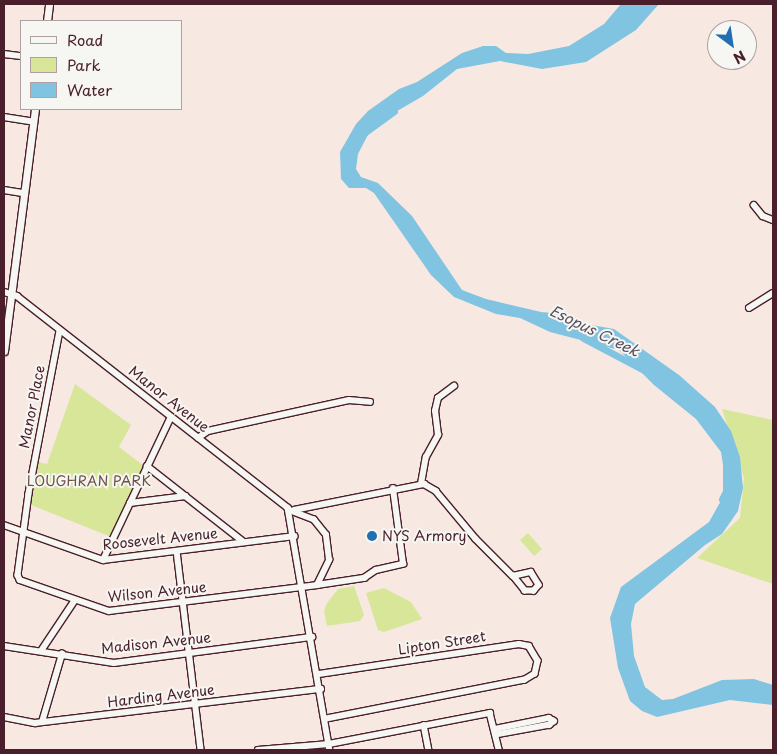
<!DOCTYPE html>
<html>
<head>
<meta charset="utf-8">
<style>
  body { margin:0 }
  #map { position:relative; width:777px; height:754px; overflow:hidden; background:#f7e9e2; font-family:"Playpen Sans",sans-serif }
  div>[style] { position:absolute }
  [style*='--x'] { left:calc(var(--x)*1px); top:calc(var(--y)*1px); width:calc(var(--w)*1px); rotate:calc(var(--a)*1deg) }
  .green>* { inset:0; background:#d8e699 }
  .water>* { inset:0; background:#81c4e2 }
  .river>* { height:7px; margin:-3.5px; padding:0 3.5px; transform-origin:3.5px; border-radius:3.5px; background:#81c4e2 }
  .roads { filter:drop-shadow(1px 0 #4a1f2b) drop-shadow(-1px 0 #4a1f2b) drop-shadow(0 1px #4a1f2b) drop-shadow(0 -1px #4a1f2b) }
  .minor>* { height:5.5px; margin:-2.75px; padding:0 2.75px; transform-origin:2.75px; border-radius:2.75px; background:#f6f6f2 }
  .major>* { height:7px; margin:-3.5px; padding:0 3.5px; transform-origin:3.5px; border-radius:3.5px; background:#f6f6f2 }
  .dots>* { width:14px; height:14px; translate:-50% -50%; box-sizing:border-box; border:2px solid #f6f6f2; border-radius:50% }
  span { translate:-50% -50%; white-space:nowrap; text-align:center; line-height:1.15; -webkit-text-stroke:4px #f6f6f2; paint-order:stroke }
  .street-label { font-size:14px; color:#4a1f2b }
  .park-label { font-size:14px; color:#6e5146 }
  .poi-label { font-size:14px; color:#4a1f2b }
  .left { translate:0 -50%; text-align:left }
  .water-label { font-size:15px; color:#5a5162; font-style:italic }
  .frame { position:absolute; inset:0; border:5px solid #4a1f2b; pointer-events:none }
  .legend { position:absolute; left:20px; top:20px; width:162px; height:90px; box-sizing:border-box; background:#f6f6f2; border:1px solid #b1a0a2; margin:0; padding:6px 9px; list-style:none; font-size:15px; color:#4a1f2b }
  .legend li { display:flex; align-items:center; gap:10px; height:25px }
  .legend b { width:25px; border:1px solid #b1a0a2 }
  .north { position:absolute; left:707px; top:20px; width:50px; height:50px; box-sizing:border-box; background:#f6f6f2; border:1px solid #b1a0a2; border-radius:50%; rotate:149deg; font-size:14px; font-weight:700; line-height:20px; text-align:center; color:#4a1f2b }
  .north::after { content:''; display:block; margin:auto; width:18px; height:22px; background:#1f6fb2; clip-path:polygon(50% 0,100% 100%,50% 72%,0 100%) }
</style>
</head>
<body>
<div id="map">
  <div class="green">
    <div style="clip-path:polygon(75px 384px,131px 425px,119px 447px,144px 466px,111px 537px,31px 505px,38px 462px,47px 464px)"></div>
    <div style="clip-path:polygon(722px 409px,773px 420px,773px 584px,697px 558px,740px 518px,744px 478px)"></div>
    <div style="clip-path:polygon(528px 533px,542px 549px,534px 556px,520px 540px)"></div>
    <div style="clip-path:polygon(354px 586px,364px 615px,360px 621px,327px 626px,324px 611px,327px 603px,338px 589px)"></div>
    <div style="clip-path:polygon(384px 588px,411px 602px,422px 619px,384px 632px,378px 630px,366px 593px)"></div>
  </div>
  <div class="water">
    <div style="clip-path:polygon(621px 4px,659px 4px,636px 30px,586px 62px,542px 69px,500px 61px,457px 69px,423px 96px,373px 125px,358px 154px,356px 169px,361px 177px,378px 183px,412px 216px,462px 290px,486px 299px,541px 312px,565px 314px,586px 324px,614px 329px,679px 375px,715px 407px,731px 431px,740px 457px,743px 488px,738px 511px,722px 534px,705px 545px,635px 604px,631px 624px,634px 656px,645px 687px,662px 700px,673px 699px,722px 680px,754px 679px,773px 685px,773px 705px,730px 700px,657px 717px,642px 711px,630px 701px,618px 668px,610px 618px,621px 587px,709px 522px,727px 490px,721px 452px,696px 419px,654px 385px,619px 350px,550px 332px,520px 318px,496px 314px,454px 297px,431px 275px,374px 193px,366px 188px,349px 188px,341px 179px,340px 152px,356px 124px,368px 111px,399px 89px,417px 82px,462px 53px,483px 46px,496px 46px,506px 53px,528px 54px,569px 46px,604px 24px)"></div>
  </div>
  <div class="river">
    <div style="--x:364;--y:133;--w:37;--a:-36"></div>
    <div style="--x:583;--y:338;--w:67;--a:27.7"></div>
    <div style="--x:722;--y:499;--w:9;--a:-63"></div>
    <div style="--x:726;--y:491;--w:26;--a:-90"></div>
  </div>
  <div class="roads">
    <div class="minor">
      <div style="--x:4;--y:54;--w:17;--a:7"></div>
      <div style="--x:4;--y:117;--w:30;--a:9"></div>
      <div style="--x:4;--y:190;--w:20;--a:9"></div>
      <div style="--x:754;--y:205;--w:14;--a:51"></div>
      <div style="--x:763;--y:216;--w:11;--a:22"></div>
      <div style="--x:4;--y:292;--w:14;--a:17"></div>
      <div style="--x:17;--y:296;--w:344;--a:38"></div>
      <div style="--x:288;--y:508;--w:246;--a:80.2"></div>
      <div style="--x:749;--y:308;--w:28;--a:-32"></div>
      <div style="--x:60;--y:331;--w:166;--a:100.8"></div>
      <div style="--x:29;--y:494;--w:82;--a:97.7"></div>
      <div style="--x:18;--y:575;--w:5;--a:68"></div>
      <div style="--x:20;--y:580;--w:94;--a:19.2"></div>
      <div style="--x:109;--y:611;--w:210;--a:-7.1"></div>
      <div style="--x:317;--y:585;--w:28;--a:-64"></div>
      <div style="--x:329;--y:560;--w:25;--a:-97"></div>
      <div style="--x:326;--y:535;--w:19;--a:-129"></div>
      <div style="--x:314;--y:520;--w:26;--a:-159"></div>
      <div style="--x:198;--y:438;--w:12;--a:-35"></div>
      <div style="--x:208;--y:431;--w:144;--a:-12.4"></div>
      <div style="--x:349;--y:400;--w:21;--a:5"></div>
      <div style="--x:147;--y:466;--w:123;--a:38.1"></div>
      <div style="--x:421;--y:484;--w:27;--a:-80"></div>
      <div style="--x:426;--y:457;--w:25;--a:-61"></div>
      <div style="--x:438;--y:435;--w:24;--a:-97"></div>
      <div style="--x:435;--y:411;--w:13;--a:-77"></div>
      <div style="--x:438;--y:398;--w:20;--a:-37"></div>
      <div style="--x:130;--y:503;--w:56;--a:-7.1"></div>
      <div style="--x:294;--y:510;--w:133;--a:-11.3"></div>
      <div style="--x:424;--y:484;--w:14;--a:30"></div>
      <div style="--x:436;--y:491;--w:62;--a:50.2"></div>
      <div style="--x:476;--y:539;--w:52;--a:45"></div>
      <div style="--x:513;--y:576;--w:18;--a:-13"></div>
      <div style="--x:531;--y:572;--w:15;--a:58"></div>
      <div style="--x:539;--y:585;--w:8;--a:130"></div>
      <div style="--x:534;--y:591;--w:9;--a:180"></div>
      <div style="--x:525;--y:591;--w:19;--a:-129"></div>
      <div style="--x:4;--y:525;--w:105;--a:19.5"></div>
      <div style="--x:103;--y:560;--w:193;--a:-7.1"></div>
      <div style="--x:177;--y:551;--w:200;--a:83.1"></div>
      <div style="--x:103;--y:560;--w:158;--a:-64.6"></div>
      <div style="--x:317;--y:585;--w:48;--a:-8.5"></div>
      <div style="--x:364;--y:578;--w:14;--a:-34"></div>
      <div style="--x:376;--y:570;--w:28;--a:-13"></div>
      <div style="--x:403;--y:564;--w:76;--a:-97.6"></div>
      <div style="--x:4;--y:646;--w:111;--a:8.8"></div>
      <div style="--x:114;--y:663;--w:200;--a:-7.5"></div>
      <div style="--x:41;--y:651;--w:61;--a:-56.3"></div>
      <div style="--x:319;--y:674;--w:202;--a:-8.5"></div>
      <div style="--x:519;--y:644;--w:10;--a:11"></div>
      <div style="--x:529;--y:646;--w:17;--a:59"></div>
      <div style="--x:538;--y:661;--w:13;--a:103"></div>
      <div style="--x:535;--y:674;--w:12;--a:149"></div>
      <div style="--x:525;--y:680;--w:203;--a:168.9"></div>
      <div style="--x:4;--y:717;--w:32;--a:11"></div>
      <div style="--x:35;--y:723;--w:288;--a:-6.8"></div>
      <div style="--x:42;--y:722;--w:71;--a:-73.6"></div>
      <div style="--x:424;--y:725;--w:25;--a:79"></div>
      <div style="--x:495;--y:729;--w:55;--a:-11.5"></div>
      <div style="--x:549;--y:718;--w:6;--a:31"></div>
      <div style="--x:554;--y:721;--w:6;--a:135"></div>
      <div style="--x:550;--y:725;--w:55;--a:169.5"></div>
      <div style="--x:258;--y:750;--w:71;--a:-4.8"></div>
      <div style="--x:329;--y:744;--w:164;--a:-10.9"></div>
      <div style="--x:490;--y:713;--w:38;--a:76"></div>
    </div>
    <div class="major">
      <div style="--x:47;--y:21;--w:17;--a:-83"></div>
      <div style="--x:4;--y:351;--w:244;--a:-82.7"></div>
    </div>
  </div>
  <div class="dots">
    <div style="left:372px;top:536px;background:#1f6fb2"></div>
  </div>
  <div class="street-label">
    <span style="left:169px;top:399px;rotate:38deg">Manor Avenue</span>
    <span style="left:32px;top:407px;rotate:-79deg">Manor Place</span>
    <span style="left:160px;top:539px;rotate:-6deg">Roosevelt Avenue</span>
    <span style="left:157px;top:592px;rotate:-6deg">Wilson Avenue</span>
    <span style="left:156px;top:643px;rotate:-6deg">Madison Avenue</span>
    <span style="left:442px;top:643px;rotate:-9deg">Lipton Street</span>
    <span style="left:161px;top:696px;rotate:-7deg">Harding Avenue</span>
  </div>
  <div class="park-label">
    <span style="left:89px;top:481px">LOUGHRAN PARK</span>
  </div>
  <div class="poi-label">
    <span class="left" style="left:382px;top:536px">NYS Armory</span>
  </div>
  <div class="water-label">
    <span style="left:595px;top:330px;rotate:26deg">Esopus Creek</span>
  </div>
  <div class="frame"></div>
  <ul class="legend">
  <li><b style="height:6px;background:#f6f6f2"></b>Road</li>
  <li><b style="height:14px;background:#d8e699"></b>Park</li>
  <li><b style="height:14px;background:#81c4e2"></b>Water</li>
  </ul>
  <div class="north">N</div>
</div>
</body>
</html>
